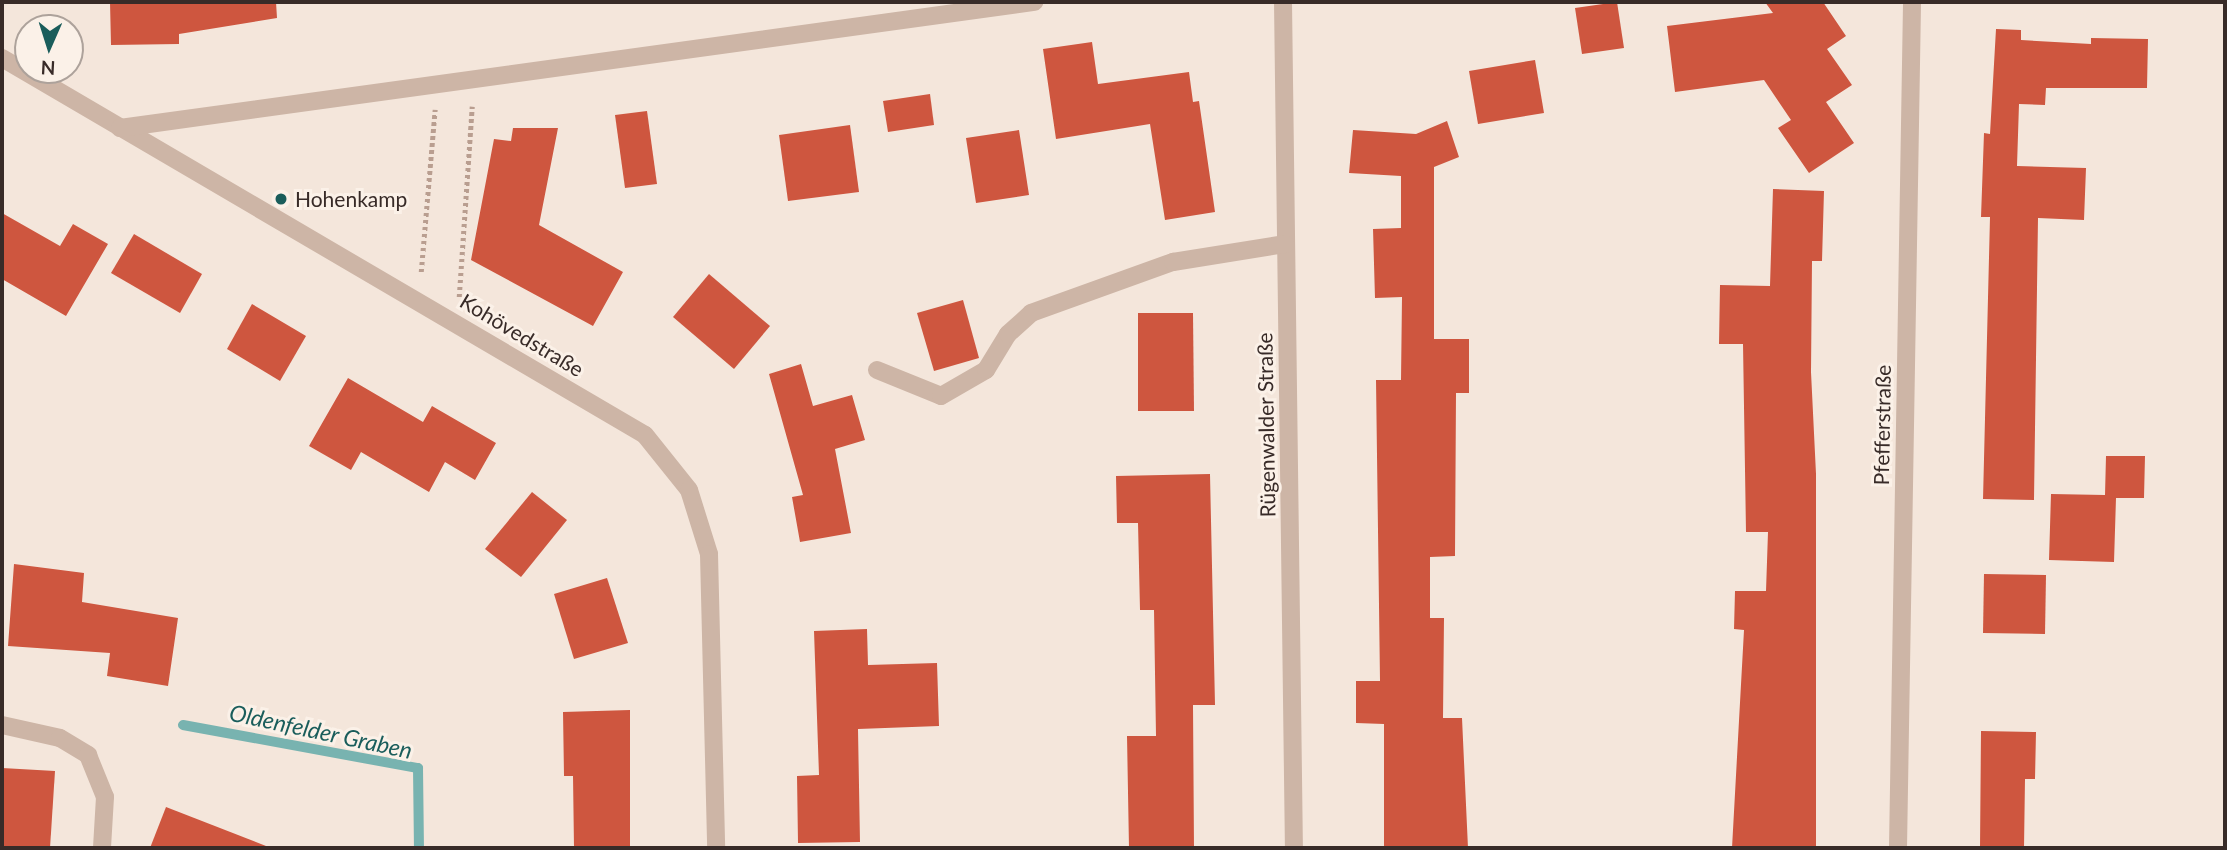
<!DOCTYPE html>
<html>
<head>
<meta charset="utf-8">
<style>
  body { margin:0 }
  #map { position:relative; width:2227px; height:850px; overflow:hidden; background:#f4e6db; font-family:Lato,sans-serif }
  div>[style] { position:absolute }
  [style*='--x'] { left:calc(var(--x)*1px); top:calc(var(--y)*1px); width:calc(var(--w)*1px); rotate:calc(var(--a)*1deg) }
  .stream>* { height:10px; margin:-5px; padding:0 5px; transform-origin:5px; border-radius:5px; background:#78b3b0 }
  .building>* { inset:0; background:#ce563f }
  .path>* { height:4.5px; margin-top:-2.25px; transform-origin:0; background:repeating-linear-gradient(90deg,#b99e90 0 3.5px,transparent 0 7px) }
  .minor>* { height:18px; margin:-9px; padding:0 9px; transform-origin:9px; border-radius:9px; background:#cdb5a6 }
  .dots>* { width:19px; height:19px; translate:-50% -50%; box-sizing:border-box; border:4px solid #fbf1e8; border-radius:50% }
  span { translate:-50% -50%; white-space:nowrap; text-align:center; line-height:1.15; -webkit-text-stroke:6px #fbf1e8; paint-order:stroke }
  .poi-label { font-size:21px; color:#382b28 }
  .left { translate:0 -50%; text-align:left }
  .street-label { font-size:21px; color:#382b28 }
  .water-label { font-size:23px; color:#1a5d5b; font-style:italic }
  .frame { position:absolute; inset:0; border:4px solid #382b28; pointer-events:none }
  .north { position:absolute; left:14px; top:14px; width:70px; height:70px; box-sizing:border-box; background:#fbf1e8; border:2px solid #ada29b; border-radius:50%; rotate:183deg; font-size:19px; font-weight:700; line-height:28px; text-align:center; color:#382b28 }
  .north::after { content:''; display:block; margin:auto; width:24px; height:32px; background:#1a5d5b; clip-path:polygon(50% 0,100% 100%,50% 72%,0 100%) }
</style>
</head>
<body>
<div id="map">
  <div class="stream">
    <div style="--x:183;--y:725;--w:239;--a:10.4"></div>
    <div style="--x:418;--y:768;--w:80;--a:89.3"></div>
  </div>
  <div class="building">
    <div style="clip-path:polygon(110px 2px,276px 2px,277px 18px,179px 34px,179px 44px,111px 45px)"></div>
    <div style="clip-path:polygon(1617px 2px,1624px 48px,1582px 54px,1575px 8px)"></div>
    <div style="clip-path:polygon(1765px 2px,1823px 2px,1846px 36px,1827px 49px,1852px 85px,1826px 102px,1854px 143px,1809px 173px,1778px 128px,1791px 120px,1764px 80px,1675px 92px,1667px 26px,1773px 13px)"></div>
    <div style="clip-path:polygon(1996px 29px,2021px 30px,2021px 40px,2091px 44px,2091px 38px,2148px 39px,2147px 88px,2046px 88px,2045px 105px,2019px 104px,2017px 166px,2086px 168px,2084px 220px,2038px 218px,2034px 500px,1983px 499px,1990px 217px,1981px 217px,1984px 133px,1990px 134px)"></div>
    <div style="clip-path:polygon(1092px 42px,1098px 84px,1189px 72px,1193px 102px,1199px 101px,1215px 212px,1165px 220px,1150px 124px,1056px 139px,1043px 49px)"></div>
    <div style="clip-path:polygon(1535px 60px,1544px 113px,1478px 124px,1469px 71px)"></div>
    <div style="clip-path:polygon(930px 94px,934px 125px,888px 132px,883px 101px)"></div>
    <div style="clip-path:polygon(647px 111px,657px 184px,625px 188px,615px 115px)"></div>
    <div style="clip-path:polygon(1447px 121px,1459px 157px,1434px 167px,1434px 339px,1469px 339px,1469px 393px,1456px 393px,1455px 556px,1430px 557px,1430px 618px,1444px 618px,1443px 718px,1462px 718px,1468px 848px,1384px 848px,1384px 724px,1356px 723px,1356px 681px,1380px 681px,1376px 380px,1401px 380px,1402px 297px,1375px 298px,1373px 229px,1401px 228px,1401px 176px,1349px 173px,1353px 130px,1416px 134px)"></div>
    <div style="clip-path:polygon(850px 125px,859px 192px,788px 201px,779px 135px)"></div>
    <div style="clip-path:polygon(513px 128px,558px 128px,539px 225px,623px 272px,593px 326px,471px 260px,494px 139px,511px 141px)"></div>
    <div style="clip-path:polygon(1019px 130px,1029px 195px,976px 203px,966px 138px)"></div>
    <div style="clip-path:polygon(1773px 189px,1824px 191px,1822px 261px,1812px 261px,1811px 372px,1816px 474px,1816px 848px,1732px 848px,1744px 630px,1734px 629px,1735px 591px,1766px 591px,1768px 532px,1746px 532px,1743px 344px,1719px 344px,1720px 285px,1770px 286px)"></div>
    <div style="clip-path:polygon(2px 213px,60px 246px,73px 224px,108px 244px,66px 316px,2px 279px)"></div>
    <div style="clip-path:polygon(134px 234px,202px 274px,180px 313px,111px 273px)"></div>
    <div style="clip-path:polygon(709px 274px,770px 326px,734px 369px,673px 317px)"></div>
    <div style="clip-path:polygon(963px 300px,979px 358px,934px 371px,917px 313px)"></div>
    <div style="clip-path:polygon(252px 304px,306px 336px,280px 381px,227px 349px)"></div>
    <div style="clip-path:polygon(1138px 313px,1193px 313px,1194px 411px,1138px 411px)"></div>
    <div style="clip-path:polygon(801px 364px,813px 406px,852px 395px,865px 440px,835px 449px,851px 533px,800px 542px,792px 497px,803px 495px,769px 374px)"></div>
    <div style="clip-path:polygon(348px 378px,423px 422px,432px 406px,496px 443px,475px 480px,445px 462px,429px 492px,361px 452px,351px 470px,309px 446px)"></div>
    <div style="clip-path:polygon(2106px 456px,2145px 456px,2144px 498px,2116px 498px,2114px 562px,2049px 560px,2051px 494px,2105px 495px)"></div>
    <div style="clip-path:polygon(1210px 474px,1215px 705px,1193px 705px,1194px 848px,1129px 848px,1127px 736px,1156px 736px,1154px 610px,1140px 610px,1138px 523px,1117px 523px,1116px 476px)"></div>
    <div style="clip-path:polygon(532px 492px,567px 520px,521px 577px,485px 549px)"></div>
    <div style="clip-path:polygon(14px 564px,84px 573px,82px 602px,178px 618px,168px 686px,107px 676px,110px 653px,8px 646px)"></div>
    <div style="clip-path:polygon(1984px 574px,2046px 575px,2045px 634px,1983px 633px)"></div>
    <div style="clip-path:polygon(607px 578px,628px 643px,574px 659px,554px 594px)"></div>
    <div style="clip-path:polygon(867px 629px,868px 665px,937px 663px,939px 726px,858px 729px,860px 842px,798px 843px,797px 776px,819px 775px,814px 631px)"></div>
    <div style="clip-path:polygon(630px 710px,630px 848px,574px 848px,573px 776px,564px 776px,563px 712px)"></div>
    <div style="clip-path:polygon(1981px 731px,2036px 732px,2035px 779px,2025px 779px,2024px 848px,1980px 848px)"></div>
    <div style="clip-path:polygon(2px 768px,55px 771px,50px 848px,2px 848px)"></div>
    <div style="clip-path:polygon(166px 807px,266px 846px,266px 848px,150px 848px)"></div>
  </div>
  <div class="path">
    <div style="--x:421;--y:272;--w:163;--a:-85.1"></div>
    <div style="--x:459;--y:297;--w:191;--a:-86.1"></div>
  </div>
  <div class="minor">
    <div style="--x:1283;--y:2;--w:846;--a:89.26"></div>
    <div style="--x:2;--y:58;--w:745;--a:30.38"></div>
    <div style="--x:645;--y:435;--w:70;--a:51.3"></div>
    <div style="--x:689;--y:490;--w:67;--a:72.6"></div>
    <div style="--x:709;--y:554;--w:294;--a:88.6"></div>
    <div style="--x:120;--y:128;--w:923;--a:-7.85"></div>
    <div style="--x:877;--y:370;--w:69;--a:22.1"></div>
    <div style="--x:941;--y:396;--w:52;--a:-30"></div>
    <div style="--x:986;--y:370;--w:42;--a:-58.6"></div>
    <div style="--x:1008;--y:334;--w:31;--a:-42"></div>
    <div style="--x:1031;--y:313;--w:151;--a:-19.8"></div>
    <div style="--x:1173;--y:262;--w:114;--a:-9.1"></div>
    <div style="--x:2;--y:725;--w:59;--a:12.6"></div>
    <div style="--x:60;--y:738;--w:33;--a:31"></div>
    <div style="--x:88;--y:755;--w:45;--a:68"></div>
    <div style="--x:105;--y:797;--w:51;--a:93.4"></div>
    <div style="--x:1898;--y:848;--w:846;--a:-89.05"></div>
  </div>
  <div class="dots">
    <div style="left:281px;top:199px;background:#1a5d5b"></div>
  </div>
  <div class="poi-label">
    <span class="left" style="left:295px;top:199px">Hohenkamp</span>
  </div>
  <div class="street-label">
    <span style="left:522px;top:335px;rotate:31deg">Kohövedstraße</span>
    <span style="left:1266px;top:425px;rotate:-91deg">Rügenwalder Straße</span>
    <span style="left:1882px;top:425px;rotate:-89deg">Pfefferstraße</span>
  </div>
  <div class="water-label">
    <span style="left:321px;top:731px;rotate:12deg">Oldenfelder Graben</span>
  </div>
  <div class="frame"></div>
  <div class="north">N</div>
</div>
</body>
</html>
